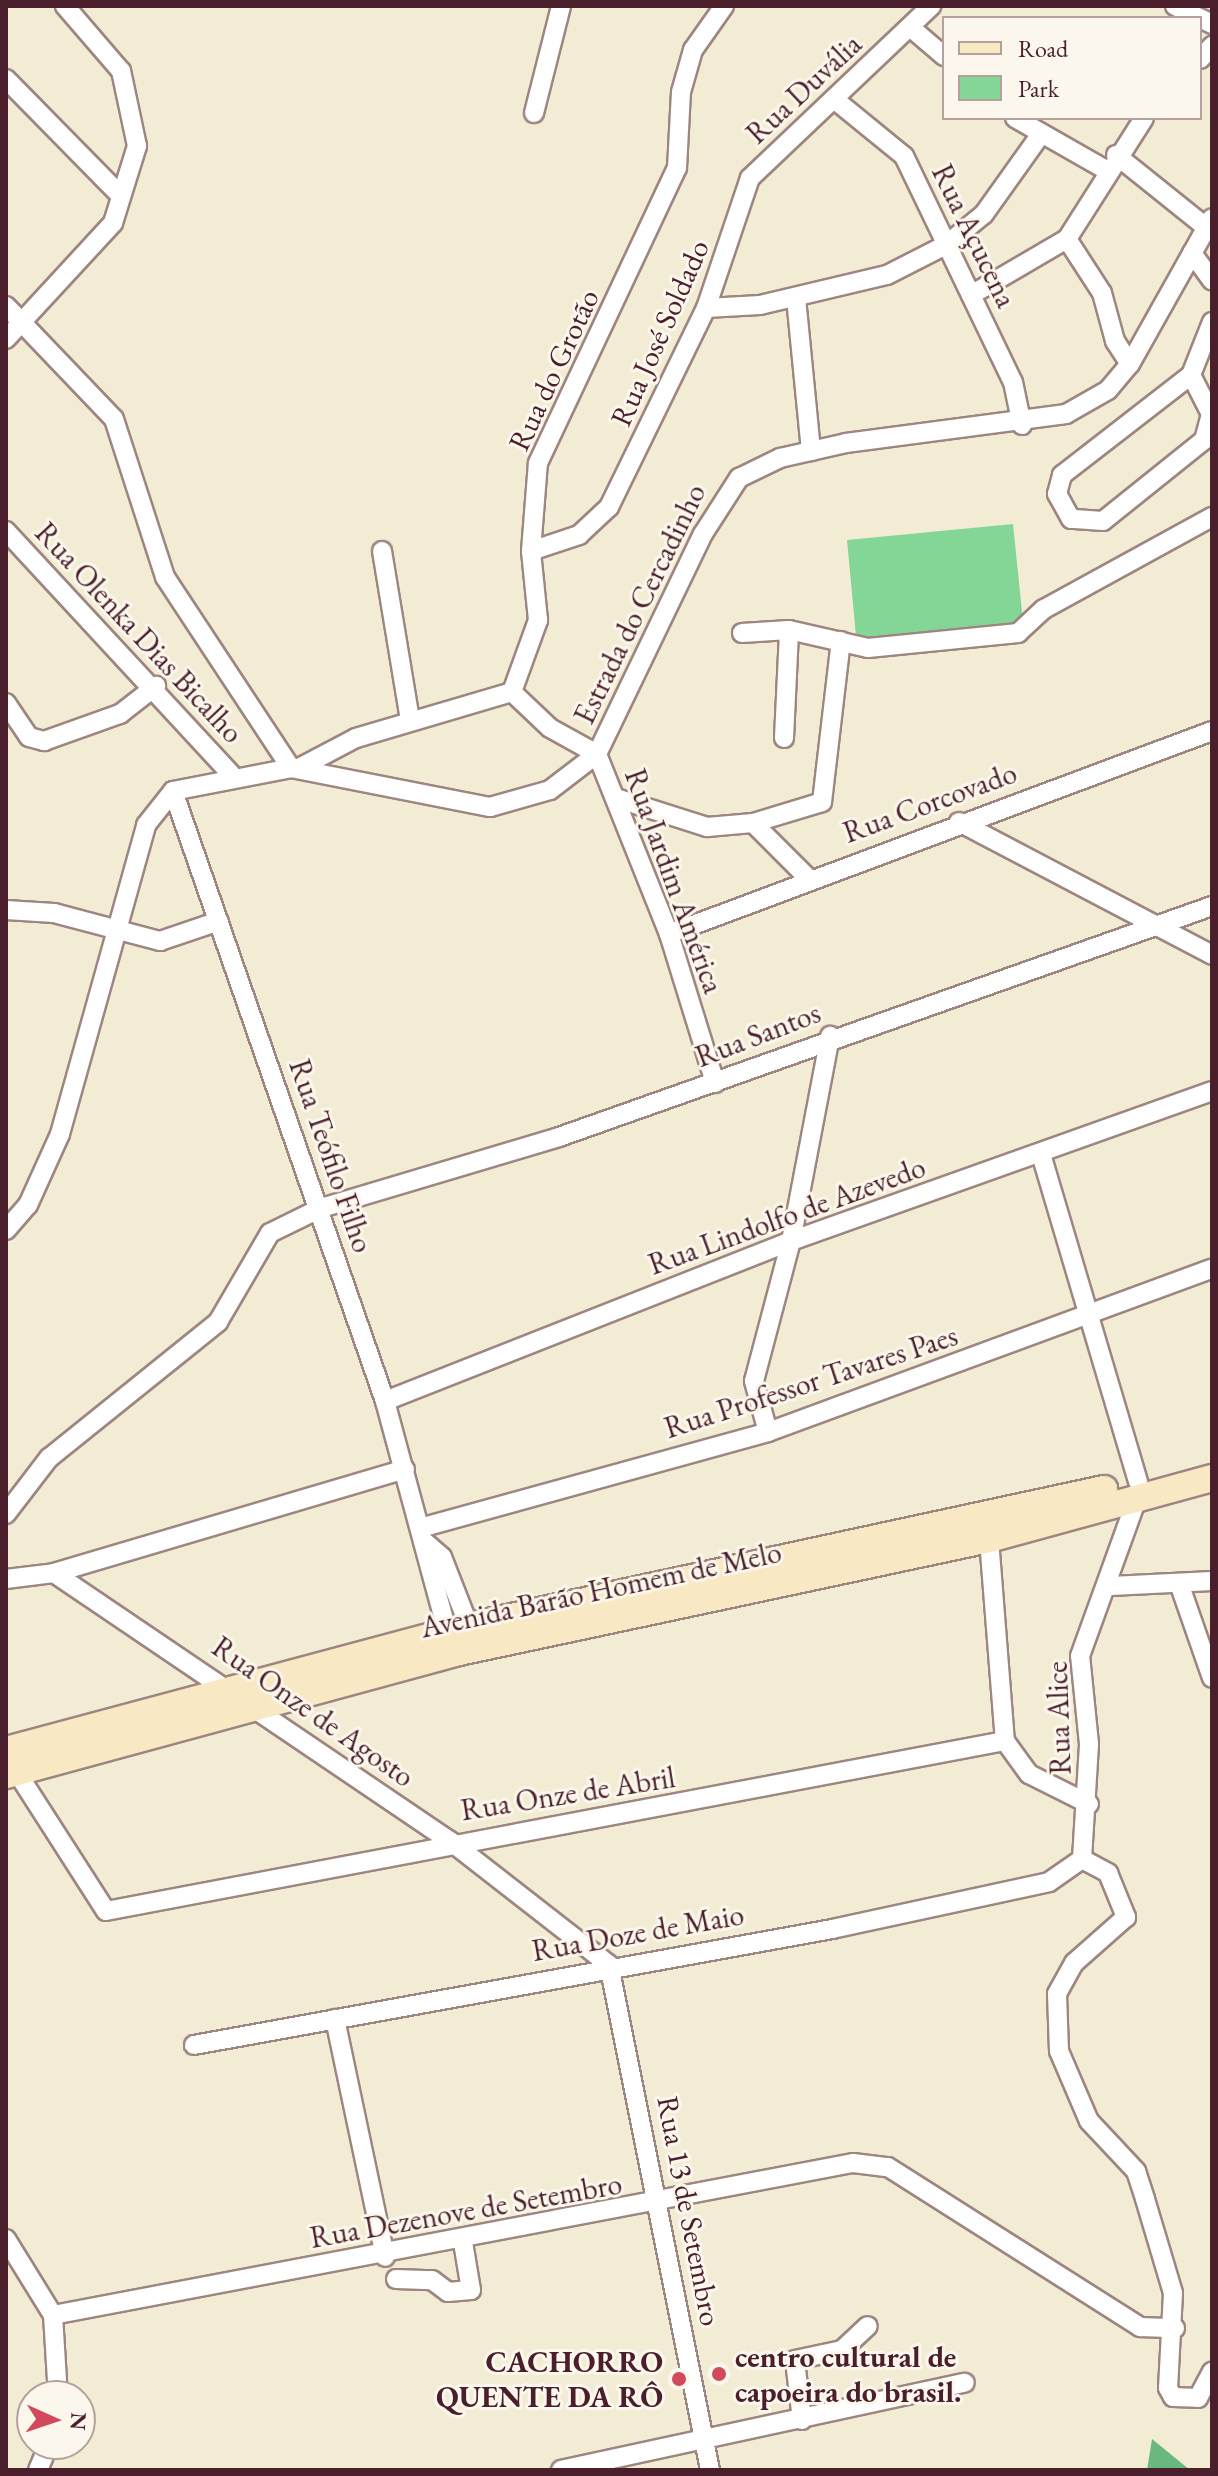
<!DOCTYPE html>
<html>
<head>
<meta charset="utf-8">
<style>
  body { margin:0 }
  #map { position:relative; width:1218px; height:2476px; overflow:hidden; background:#f3ecd5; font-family:"EB Garamond",serif }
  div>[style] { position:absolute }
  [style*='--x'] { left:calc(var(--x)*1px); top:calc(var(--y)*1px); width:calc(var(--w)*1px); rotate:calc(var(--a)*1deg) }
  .green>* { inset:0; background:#84d697 }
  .forest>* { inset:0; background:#6bb780 }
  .roads { filter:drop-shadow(2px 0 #9e8680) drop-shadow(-2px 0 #9e8680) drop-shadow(0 2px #9e8680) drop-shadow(0 -2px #9e8680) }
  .street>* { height:18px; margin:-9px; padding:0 9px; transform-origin:9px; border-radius:9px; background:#fff }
  .secondary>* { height:26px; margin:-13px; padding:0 13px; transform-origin:13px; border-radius:13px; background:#f8e8c3 }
  .dots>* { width:22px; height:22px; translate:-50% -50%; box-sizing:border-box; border:4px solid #fbf7ec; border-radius:50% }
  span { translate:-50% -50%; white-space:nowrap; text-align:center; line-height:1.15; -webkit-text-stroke:6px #fbf7ec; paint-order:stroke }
  .street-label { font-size:30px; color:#4a1f2b }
  .poi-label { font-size:30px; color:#4a1f2b; font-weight:700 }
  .left { translate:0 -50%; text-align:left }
  .right { translate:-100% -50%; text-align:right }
  .frame { position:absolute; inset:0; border:8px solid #4a1f2b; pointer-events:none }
  .legend { position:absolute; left:942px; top:16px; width:260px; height:104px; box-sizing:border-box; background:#fbf7ec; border:2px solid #b4a19f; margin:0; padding:10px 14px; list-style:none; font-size:24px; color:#4a1f2b }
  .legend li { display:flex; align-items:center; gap:16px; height:40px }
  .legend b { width:40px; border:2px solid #b4a19f }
  .north { position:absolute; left:16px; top:2380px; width:80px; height:80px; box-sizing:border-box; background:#fbf7ec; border:2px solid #b4a19f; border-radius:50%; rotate:93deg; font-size:22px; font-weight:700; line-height:32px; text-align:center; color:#4a1f2b }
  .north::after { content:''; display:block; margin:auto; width:28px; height:36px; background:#d1495b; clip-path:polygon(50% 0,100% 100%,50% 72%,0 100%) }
</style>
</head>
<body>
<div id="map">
  <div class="green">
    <div style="clip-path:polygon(1013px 524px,1024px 631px,857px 647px,847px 540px)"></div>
  </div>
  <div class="forest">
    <div style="clip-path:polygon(1152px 2439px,1190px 2470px,1147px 2470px)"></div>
  </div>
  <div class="roads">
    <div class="street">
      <div style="--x:1175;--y:6;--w:41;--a:25.9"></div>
      <div style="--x:910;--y:27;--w:45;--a:40.5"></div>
      <div style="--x:1200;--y:59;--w:18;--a:-47"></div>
      <div style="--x:6;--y:79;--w:158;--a:45.5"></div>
      <div style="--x:834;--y:99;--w:90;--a:39.2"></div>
      <div style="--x:904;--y:156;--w:251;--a:64.3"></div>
      <div style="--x:1013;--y:382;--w:44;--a:78.2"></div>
      <div style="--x:534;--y:113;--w:110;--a:-75.8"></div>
      <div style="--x:1015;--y:118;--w:107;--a:29.7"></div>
      <div style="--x:1116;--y:155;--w:115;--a:38.7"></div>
      <div style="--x:1067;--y:239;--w:64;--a:57.1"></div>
      <div style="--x:1102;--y:293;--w:50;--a:74.8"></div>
      <div style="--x:1115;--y:341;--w:27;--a:57"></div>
      <div style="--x:1192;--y:253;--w:34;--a:54"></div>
      <div style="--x:971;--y:295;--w:111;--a:-30.3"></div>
      <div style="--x:1067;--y:239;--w:143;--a:-57.5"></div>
      <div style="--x:796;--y:298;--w:154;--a:84.4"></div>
      <div style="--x:6;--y:306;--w:156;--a:46.3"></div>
      <div style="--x:114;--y:419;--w:166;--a:72.1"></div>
      <div style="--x:165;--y:577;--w:229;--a:56.6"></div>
      <div style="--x:706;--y:308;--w:54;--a:-3.2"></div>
      <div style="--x:760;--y:305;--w:130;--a:-13.3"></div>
      <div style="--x:887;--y:275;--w:66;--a:-27"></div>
      <div style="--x:946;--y:245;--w:49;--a:-39.2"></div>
      <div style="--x:984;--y:214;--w:95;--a:-54.5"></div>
      <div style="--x:6;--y:339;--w:158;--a:-47.3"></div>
      <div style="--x:113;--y:223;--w:81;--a:-72.7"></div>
      <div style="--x:137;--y:146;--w:77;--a:-102"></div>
      <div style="--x:121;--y:71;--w:86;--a:-130.7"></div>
      <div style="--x:1191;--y:375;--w:44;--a:62.9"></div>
      <div style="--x:1211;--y:414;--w:27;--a:105"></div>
      <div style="--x:1204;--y:440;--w:129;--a:141.3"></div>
      <div style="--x:1103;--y:521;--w:32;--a:-176"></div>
      <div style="--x:1071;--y:519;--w:29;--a:-119"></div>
      <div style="--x:1057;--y:494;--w:20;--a:-75"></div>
      <div style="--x:1062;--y:475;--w:163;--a:-37.8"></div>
      <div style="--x:1191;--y:375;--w:57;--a:-68.4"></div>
      <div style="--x:6;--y:531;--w:331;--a:47.2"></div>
      <div style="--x:382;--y:551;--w:171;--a:80.6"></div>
      <div style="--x:531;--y:551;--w:51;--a:-18.4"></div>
      <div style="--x:579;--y:535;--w:41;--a:-43"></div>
      <div style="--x:609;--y:507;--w:221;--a:-64"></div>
      <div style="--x:706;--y:308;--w:137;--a:-71.3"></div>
      <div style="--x:750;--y:178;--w:250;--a:-43.5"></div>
      <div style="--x:742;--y:633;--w:47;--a:-3.7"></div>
      <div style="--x:512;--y:692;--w:52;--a:43.5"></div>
      <div style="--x:550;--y:728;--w:54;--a:29"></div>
      <div style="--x:597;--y:754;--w:194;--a:68.2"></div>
      <div style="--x:669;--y:934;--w:156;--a:72.8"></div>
      <div style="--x:6;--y:703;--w:41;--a:55.9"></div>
      <div style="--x:29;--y:737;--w:16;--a:15"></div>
      <div style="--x:44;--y:741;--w:81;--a:-19.6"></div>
      <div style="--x:120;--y:714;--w:46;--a:-37.9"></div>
      <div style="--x:784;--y:738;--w:108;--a:-87.3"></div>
      <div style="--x:789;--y:630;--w:81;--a:12.8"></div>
      <div style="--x:868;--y:648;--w:151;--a:-5.7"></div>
      <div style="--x:1018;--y:633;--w:35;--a:-43"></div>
      <div style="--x:1044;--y:609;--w:192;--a:-28.7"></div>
      <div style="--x:299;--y:768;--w:64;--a:-27.8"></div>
      <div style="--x:356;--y:738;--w:163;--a:-16.4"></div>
      <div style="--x:512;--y:692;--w:77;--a:-70.1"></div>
      <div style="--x:538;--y:620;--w:69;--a:-95.8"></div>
      <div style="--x:531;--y:551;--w:88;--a:-85.5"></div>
      <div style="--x:538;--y:463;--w:326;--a:-64.8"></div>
      <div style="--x:677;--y:168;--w:76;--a:-87"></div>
      <div style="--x:681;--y:92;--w:44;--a:-74.1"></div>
      <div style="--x:693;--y:50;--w:54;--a:-54.8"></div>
      <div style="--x:173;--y:791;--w:646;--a:70.84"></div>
      <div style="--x:385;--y:1401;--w:238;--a:74.9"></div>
      <div style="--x:616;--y:798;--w:96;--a:17.7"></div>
      <div style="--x:707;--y:827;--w:46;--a:-5"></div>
      <div style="--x:753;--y:823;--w:78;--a:45"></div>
      <div style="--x:959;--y:822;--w:286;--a:27.7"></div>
      <div style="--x:753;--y:823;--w:72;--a:-16.9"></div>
      <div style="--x:822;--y:802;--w:162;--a:-83.3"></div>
      <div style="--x:6;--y:910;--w:48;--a:3.6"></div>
      <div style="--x:54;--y:913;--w:110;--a:14.8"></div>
      <div style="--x:160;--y:941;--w:62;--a:-18.7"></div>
      <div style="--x:669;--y:934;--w:580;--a:-20.5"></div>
      <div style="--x:1041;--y:1154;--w:342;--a:73.5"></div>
      <div style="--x:6;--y:1230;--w:33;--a:-49"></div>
      <div style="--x:28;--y:1205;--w:78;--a:-65.7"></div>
      <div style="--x:60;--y:1134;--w:321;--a:-74.4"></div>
      <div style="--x:146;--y:825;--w:43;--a:-51.5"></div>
      <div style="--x:173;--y:791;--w:120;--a:-11"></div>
      <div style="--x:291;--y:768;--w:203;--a:11.1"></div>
      <div style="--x:490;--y:807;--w:62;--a:-15.8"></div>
      <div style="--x:550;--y:790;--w:59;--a:-37.5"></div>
      <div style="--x:597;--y:754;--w:244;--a:-64.3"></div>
      <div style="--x:703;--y:534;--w:67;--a:-57.3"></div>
      <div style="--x:739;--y:478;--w:46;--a:-26"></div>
      <div style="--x:780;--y:458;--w:68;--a:-12.8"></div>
      <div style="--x:846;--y:443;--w:222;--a:-7.5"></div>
      <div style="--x:1066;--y:414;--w:48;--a:-29.7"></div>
      <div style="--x:1108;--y:390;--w:34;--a:-50"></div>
      <div style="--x:1130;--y:364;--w:167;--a:-60.7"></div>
      <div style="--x:385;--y:1401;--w:436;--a:-21.5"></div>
      <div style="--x:791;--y:1241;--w:447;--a:-19.6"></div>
      <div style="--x:768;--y:1432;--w:53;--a:-105.4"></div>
      <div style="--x:754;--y:1381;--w:145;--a:-75.2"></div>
      <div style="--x:791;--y:1241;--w:209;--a:-79.2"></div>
      <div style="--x:6;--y:1514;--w:71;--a:-52.5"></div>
      <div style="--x:49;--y:1458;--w:217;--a:-38.8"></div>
      <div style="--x:218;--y:1322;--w:103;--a:-59.7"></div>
      <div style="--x:270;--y:1233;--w:57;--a:-26.1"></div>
      <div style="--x:321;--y:1208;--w:248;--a:-16.6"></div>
      <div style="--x:559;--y:1137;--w:693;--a:-19.48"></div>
      <div style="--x:420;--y:1528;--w:361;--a:-15.4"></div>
      <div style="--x:768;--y:1432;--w:473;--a:-20.2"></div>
      <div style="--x:989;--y:1539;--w:203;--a:85.5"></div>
      <div style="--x:1005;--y:1741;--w:41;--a:54"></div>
      <div style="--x:1029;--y:1774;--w:67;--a:26.6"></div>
      <div style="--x:426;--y:1543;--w:21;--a:41"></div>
      <div style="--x:442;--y:1557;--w:83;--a:68.7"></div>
      <div style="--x:54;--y:1573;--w:478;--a:34.1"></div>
      <div style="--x:450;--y:1841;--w:202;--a:37.9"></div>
      <div style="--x:6;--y:1579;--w:48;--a:-7.1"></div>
      <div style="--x:54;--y:1573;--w:366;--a:-16.5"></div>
      <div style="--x:1111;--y:1586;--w:101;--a:-2.8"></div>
      <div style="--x:1180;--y:1586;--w:97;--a:70.8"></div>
      <div style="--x:16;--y:1771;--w:166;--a:57.3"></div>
      <div style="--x:106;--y:1911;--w:915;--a:-10.71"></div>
      <div style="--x:1082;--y:1859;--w:30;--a:28"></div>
      <div style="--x:1108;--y:1873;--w:48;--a:67.8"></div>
      <div style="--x:1126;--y:1917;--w:69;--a:138.5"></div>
      <div style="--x:1074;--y:1963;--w:35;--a:119"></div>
      <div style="--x:1057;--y:1994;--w:57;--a:88"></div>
      <div style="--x:1059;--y:2051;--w:76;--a:66.8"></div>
      <div style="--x:1089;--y:2121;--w:69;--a:46.8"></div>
      <div style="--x:1136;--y:2171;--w:29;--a:72"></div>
      <div style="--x:1145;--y:2199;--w:98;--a:73.4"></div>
      <div style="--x:1173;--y:2293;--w:95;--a:93"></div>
      <div style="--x:1168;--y:2388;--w:10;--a:61"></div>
      <div style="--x:1173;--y:2397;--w:25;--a:2"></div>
      <div style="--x:1198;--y:2398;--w:30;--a:-62"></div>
      <div style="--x:1082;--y:1859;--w:115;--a:-86.5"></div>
      <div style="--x:1089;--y:1744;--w:88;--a:-95.8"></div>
      <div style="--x:1080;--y:1656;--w:170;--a:-70.1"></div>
      <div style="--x:609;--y:1965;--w:515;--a:78.69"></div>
      <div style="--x:335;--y:2019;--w:243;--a:78.1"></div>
      <div style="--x:194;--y:2045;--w:648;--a:-10.3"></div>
      <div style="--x:832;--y:1929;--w:222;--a:-12.2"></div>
      <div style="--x:1049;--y:1882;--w:40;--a:-34.9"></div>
      <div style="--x:6;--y:2239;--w:89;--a:58.3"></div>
      <div style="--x:53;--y:2315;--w:81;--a:86.5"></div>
      <div style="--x:396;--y:2279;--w:36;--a:2"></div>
      <div style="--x:432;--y:2280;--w:20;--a:37"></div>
      <div style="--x:448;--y:2292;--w:23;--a:-5"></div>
      <div style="--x:471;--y:2290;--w:49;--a:-99.5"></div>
      <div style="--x:53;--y:2315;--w:814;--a:-10.76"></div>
      <div style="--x:853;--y:2163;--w:35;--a:7"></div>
      <div style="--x:888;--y:2167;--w:299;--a:32.4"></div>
      <div style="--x:1140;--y:2327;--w:35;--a:2"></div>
      <div style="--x:802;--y:2420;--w:60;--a:-96.7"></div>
      <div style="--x:795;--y:2360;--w:48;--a:-12"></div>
      <div style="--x:842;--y:2350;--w:35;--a:-43"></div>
      <div style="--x:38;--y:2470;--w:28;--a:-67"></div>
      <div style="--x:561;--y:2470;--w:413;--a:-12.2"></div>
    </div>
    <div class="secondary">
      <div style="--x:6;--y:1750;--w:475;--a:-15"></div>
      <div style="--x:465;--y:1627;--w:654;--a:-12.19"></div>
      <div style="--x:6;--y:1775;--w:469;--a:-15.2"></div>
      <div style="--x:459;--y:1652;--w:542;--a:-12.04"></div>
      <div style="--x:989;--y:1539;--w:231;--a:-15.3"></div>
    </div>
  </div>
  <div class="dots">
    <div style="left:719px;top:2374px;background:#d1495b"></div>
    <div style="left:679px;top:2379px;background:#d1495b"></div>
  </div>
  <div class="street-label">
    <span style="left:804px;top:89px;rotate:-43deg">Rua Duvália</span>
    <span style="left:974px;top:236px;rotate:64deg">Rua Açucena</span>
    <span style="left:660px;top:333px;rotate:-66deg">Rua José Soldado</span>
    <span style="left:554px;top:370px;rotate:-65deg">Rua do Grotão</span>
    <span style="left:640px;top:604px;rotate:-64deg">Estrada do Cercadinho</span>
    <span style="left:139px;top:633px;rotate:47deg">Rua Olenka Dias Bicalho</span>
    <span style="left:930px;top:803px;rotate:-20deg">Rua Corcovado</span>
    <span style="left:674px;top:881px;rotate:70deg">Rua Jardim América</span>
    <span style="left:758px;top:1035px;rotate:-21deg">Rua Santos</span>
    <span style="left:331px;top:1156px;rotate:71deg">Rua Teófilo Filho</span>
    <span style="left:787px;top:1216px;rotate:-20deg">Rua Lindolfo de Azevedo</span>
    <span style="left:811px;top:1382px;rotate:-18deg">Rua Professor Tavares Paes</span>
    <span style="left:601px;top:1590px;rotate:-12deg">Avenida Barão Homem de Melo</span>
    <span style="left:313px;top:1712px;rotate:35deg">Rua Onze de Agosto</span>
    <span style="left:1059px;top:1718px;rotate:-92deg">Rua Alice</span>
    <span style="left:568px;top:1794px;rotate:-9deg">Rua Onze de Abril</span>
    <span style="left:638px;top:1933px;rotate:-10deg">Rua Doze de Maio</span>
    <span style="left:466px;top:2211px;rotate:-10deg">Rua Dezenove de Setembro</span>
    <span style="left:689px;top:2211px;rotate:79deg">Rua 13 de Setembro</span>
  </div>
  <div class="poi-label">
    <span class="left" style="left:735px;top:2374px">centro cultural de<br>capoeira do brasil.</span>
    <span class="right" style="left:663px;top:2379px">CACHORRO<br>QUENTE DA RÔ</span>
  </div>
  <div class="frame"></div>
  <ul class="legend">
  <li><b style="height:10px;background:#f8e8c3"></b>Road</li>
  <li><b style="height:22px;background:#84d697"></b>Park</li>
  </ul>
  <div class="north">N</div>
</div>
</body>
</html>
